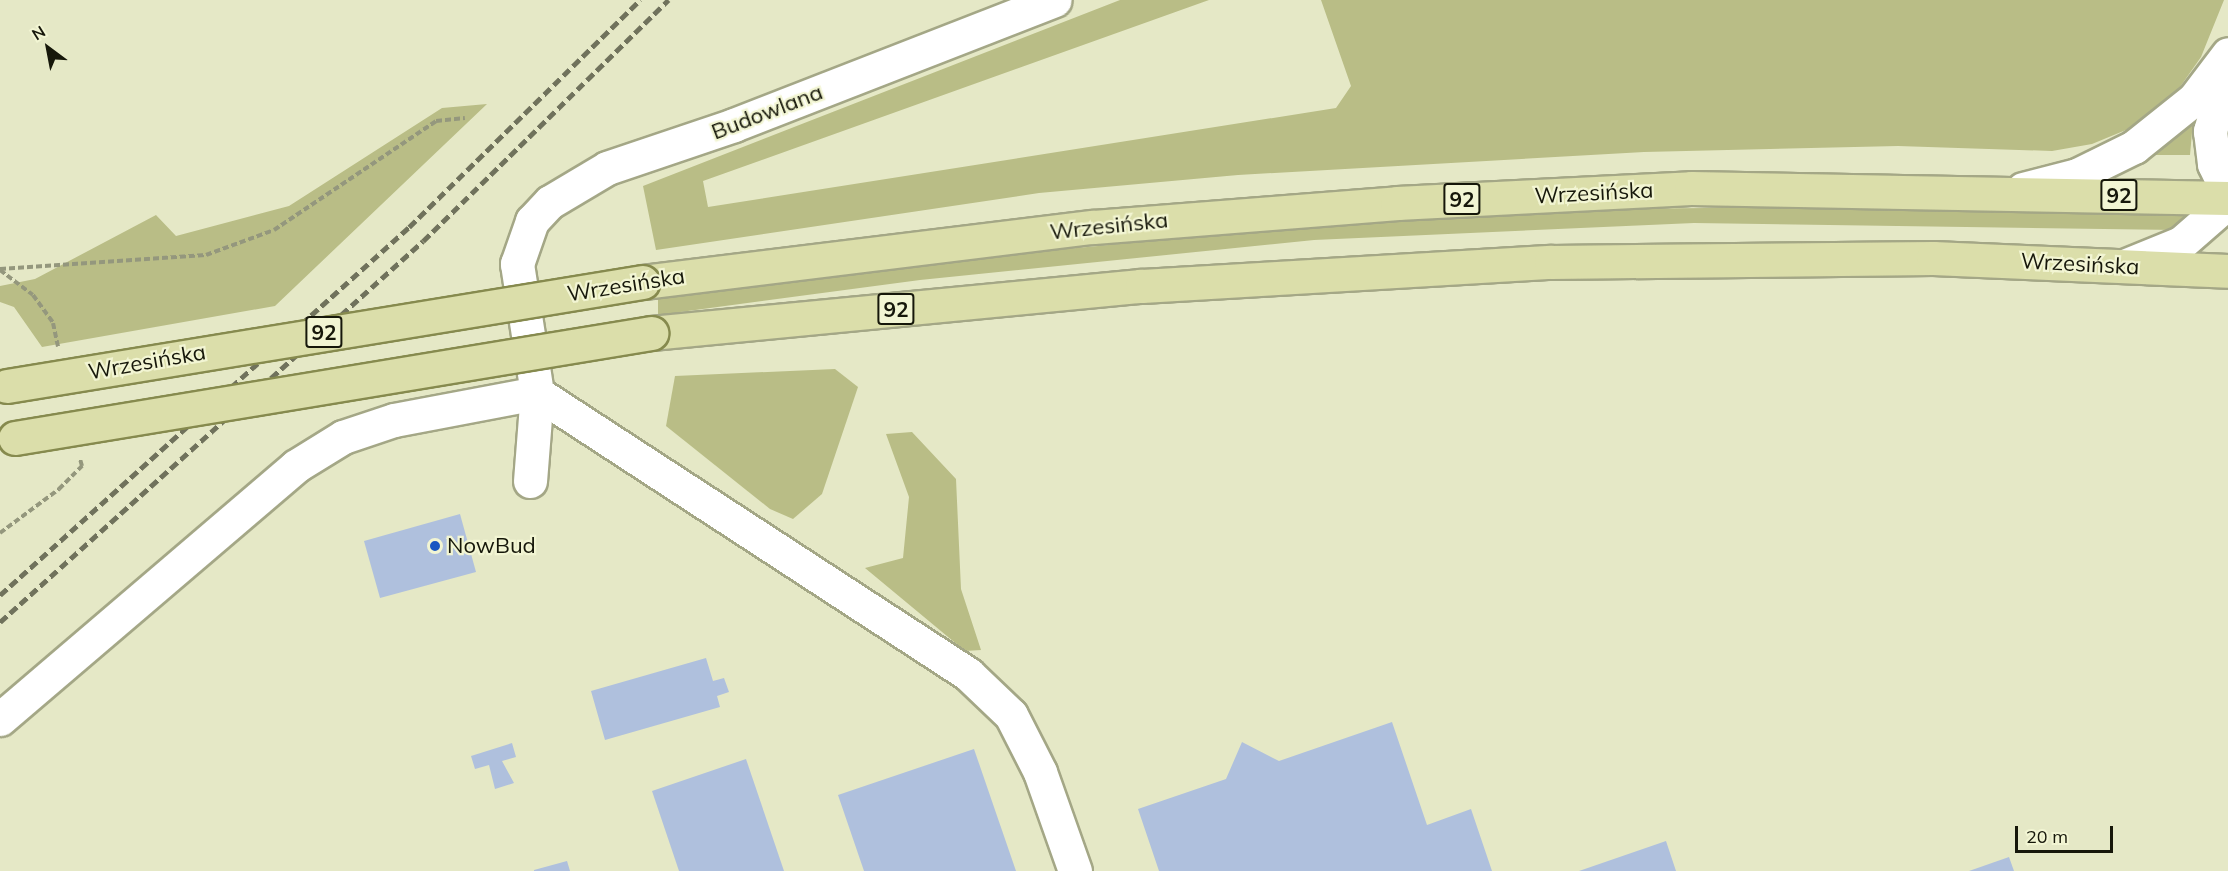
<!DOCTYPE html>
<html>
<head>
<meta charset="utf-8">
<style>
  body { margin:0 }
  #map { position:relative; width:2228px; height:871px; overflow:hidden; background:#e5e8c6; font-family:Mulish,sans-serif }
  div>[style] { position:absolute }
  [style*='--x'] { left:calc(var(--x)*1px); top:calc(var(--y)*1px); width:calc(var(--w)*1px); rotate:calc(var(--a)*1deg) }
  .green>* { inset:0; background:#b9bd86 }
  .building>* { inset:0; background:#afc0dd }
  .path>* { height:4px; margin-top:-2px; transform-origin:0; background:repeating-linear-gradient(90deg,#94977d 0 6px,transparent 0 9px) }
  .roads { filter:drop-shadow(2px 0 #a4a786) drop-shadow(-2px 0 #a4a786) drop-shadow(0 2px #a4a786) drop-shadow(0 -2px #a4a786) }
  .minor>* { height:33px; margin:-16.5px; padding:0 16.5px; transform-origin:16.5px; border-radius:16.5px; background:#fff }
  .major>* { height:33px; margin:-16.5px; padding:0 16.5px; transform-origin:16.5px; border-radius:16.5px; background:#dbdeaa }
  .rail>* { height:4.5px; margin-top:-2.25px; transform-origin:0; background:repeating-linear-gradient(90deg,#70725c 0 9px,transparent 0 13.5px) }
  .bridges { filter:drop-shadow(2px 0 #868a4e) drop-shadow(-2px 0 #868a4e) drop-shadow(0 2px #868a4e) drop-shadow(0 -2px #868a4e) }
  .major-bridge>* { height:33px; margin:-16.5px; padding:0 16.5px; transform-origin:16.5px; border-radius:16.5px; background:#dbdeaa }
  .dots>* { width:16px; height:16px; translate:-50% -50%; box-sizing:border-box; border:3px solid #f2f5d3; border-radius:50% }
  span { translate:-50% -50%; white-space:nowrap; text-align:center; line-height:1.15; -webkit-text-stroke:4.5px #f2f5d3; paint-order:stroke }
  .shield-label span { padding:2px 4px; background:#f2f5d3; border:2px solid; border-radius:4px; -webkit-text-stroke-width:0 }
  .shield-label { font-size:21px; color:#16170a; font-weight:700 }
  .street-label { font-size:22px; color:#16170a }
  .poi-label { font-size:22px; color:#16170a }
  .left { translate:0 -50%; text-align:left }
  .north { position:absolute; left:18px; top:18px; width:60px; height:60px; -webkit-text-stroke:4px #f2f5d3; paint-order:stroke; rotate:328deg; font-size:16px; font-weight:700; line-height:24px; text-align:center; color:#16170a }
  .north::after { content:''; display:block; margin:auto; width:21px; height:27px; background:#16170a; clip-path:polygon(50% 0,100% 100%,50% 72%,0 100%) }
  .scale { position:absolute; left:2015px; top:826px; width:98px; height:27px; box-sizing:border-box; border:3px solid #16170a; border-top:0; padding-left:8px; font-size:18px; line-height:21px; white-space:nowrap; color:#16170a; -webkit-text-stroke:4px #f2f5d3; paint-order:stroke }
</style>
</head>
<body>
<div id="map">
  <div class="green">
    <div style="clip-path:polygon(1120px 0,1209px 0,703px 181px,708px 207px,1336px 108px,1351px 86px,1321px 0,2224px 0,2201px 57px,2168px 104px,2138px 125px,2092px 144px,2052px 151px,1898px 146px,1644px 152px,1238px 175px,1039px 193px,656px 250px,643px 186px)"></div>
    <div style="clip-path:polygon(487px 104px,275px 306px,42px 347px,14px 307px,0 302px,0 286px,35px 279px,156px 215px,176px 236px,289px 206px,442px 108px)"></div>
    <div style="clip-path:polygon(2193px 121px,2190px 155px,2150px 155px)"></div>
    <div style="clip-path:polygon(1920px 206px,2193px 216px,2176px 230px,1694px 223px,1314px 240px,920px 280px,658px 315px,658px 297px,960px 259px,1308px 226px,1607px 209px)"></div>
    <div style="clip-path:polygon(835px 369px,858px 387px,822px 494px,793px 519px,770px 509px,666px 426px,675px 376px)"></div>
    <div style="clip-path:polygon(912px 432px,956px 479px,961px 589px,981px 650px,965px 651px,865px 568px,903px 558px,909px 497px,886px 434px)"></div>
  </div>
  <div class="building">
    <div style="clip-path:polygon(460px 514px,476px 572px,380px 598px,364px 541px)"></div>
    <div style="clip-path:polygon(706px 658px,713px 681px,724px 678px,729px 692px,717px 696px,720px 707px,605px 740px,591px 691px)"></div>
    <div style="clip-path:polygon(1392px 722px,1427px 825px,1471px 809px,1492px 871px,1159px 871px,1138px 809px,1226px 779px,1242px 742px,1279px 761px)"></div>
    <div style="clip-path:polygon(512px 743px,516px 757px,502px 761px,514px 783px,495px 789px,489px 765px,475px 769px,471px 756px)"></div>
    <div style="clip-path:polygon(974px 749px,1016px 871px,864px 871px,838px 795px)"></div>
    <div style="clip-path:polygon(746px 759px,784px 871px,679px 871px,652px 791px)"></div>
    <div style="clip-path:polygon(1666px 841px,1676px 871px,1579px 871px)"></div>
    <div style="clip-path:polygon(2009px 857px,2014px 871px,1969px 871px)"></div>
    <div style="clip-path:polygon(567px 861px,570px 871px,534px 871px,534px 870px)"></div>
  </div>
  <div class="path">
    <div style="--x:0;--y:269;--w:206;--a:-3.9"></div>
    <div style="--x:206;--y:255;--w:72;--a:-20.2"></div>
    <div style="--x:274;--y:230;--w:195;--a:-33.9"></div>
    <div style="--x:436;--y:121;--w:29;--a:-6"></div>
    <div style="--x:0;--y:270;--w:41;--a:37.1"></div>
    <div style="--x:33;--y:295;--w:34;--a:54"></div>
    <div style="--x:53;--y:323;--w:24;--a:78"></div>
    <div style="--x:0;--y:533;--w:74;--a:-36.7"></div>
    <div style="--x:59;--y:489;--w:33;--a:-45"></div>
    <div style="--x:82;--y:466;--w:7;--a:-106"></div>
  </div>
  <div class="roads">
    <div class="minor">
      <div style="--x:2228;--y:69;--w:65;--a:106.2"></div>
      <div style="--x:2210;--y:131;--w:33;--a:83"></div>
      <div style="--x:2214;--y:164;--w:32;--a:64"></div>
      <div style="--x:2023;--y:189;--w:56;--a:-14.5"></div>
      <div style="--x:2077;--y:175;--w:64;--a:-26.2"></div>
      <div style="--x:2134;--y:147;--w:77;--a:-38.7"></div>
      <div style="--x:2194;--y:99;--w:56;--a:-52.9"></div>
      <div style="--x:2124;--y:266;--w:61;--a:-22"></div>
      <div style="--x:2181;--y:243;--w:62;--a:-41.1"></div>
      <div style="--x:530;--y:481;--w:88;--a:-85.5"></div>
      <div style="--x:537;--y:393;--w:131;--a:-98.8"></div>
      <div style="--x:517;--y:264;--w:46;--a:-70.8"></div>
      <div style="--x:532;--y:221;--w:26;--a:-47"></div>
      <div style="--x:550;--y:202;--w:66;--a:-30.8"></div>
      <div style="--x:607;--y:168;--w:134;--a:-18.7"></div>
      <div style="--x:734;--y:125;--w:344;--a:-21.3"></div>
      <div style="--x:0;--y:719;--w:389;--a:-40.5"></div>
      <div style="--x:296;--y:466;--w:55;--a:-31.7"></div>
      <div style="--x:343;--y:437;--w:54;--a:-18.4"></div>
      <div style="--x:394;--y:420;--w:146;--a:-10.7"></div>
      <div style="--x:537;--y:393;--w:515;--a:33.1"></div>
      <div style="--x:968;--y:674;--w:59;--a:43.6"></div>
      <div style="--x:1011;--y:715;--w:64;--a:63"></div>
      <div style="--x:1040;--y:772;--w:105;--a:70.5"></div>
    </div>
    <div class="major">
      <div style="--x:643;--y:282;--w:454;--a:-7"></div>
      <div style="--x:1094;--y:227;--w:304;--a:-4.5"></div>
      <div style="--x:1397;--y:203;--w:294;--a:-2.9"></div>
      <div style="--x:1691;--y:188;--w:537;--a:1.07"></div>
      <div style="--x:651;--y:333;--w:493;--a:-5.5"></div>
      <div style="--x:1142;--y:286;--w:410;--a:-3.4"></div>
      <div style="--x:1551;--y:262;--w:382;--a:-0.6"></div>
      <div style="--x:1933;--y:258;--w:295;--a:2.5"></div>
    </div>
  </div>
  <div class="rail">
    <div style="--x:0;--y:595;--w:550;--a:-41.98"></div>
    <div style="--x:409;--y:227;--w:324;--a:-44.5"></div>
    <div style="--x:0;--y:622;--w:569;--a:-42.01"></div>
    <div style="--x:423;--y:241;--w:344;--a:-44.5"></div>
  </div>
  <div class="bridges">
    <div class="major-bridge">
      <div style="--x:7;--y:386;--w:644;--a:-9.29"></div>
      <div style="--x:15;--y:438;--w:645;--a:-9.37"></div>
    </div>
  </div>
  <div class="dots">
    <div style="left:435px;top:546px;background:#1857c2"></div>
  </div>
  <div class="shield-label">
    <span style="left:2119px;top:195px">92</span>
    <span style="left:1462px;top:199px">92</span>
    <span style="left:896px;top:309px">92</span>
    <span style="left:324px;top:332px">92</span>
  </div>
  <div class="street-label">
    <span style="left:767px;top:112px;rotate:-21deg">Budowlana</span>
    <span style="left:1594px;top:193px;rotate:-3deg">Wrzesińska</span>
    <span style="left:1109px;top:226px;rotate:-6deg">Wrzesińska</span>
    <span style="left:2080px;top:264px;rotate:3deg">Wrzesińska</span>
    <span style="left:626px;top:285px;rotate:-9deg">Wrzesińska</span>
    <span style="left:147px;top:362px;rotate:-10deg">Wrzesińska</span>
  </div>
  <div class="poi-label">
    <span class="left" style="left:447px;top:546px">NowBud</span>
  </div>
  <div class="north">N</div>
  <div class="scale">20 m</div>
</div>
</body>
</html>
